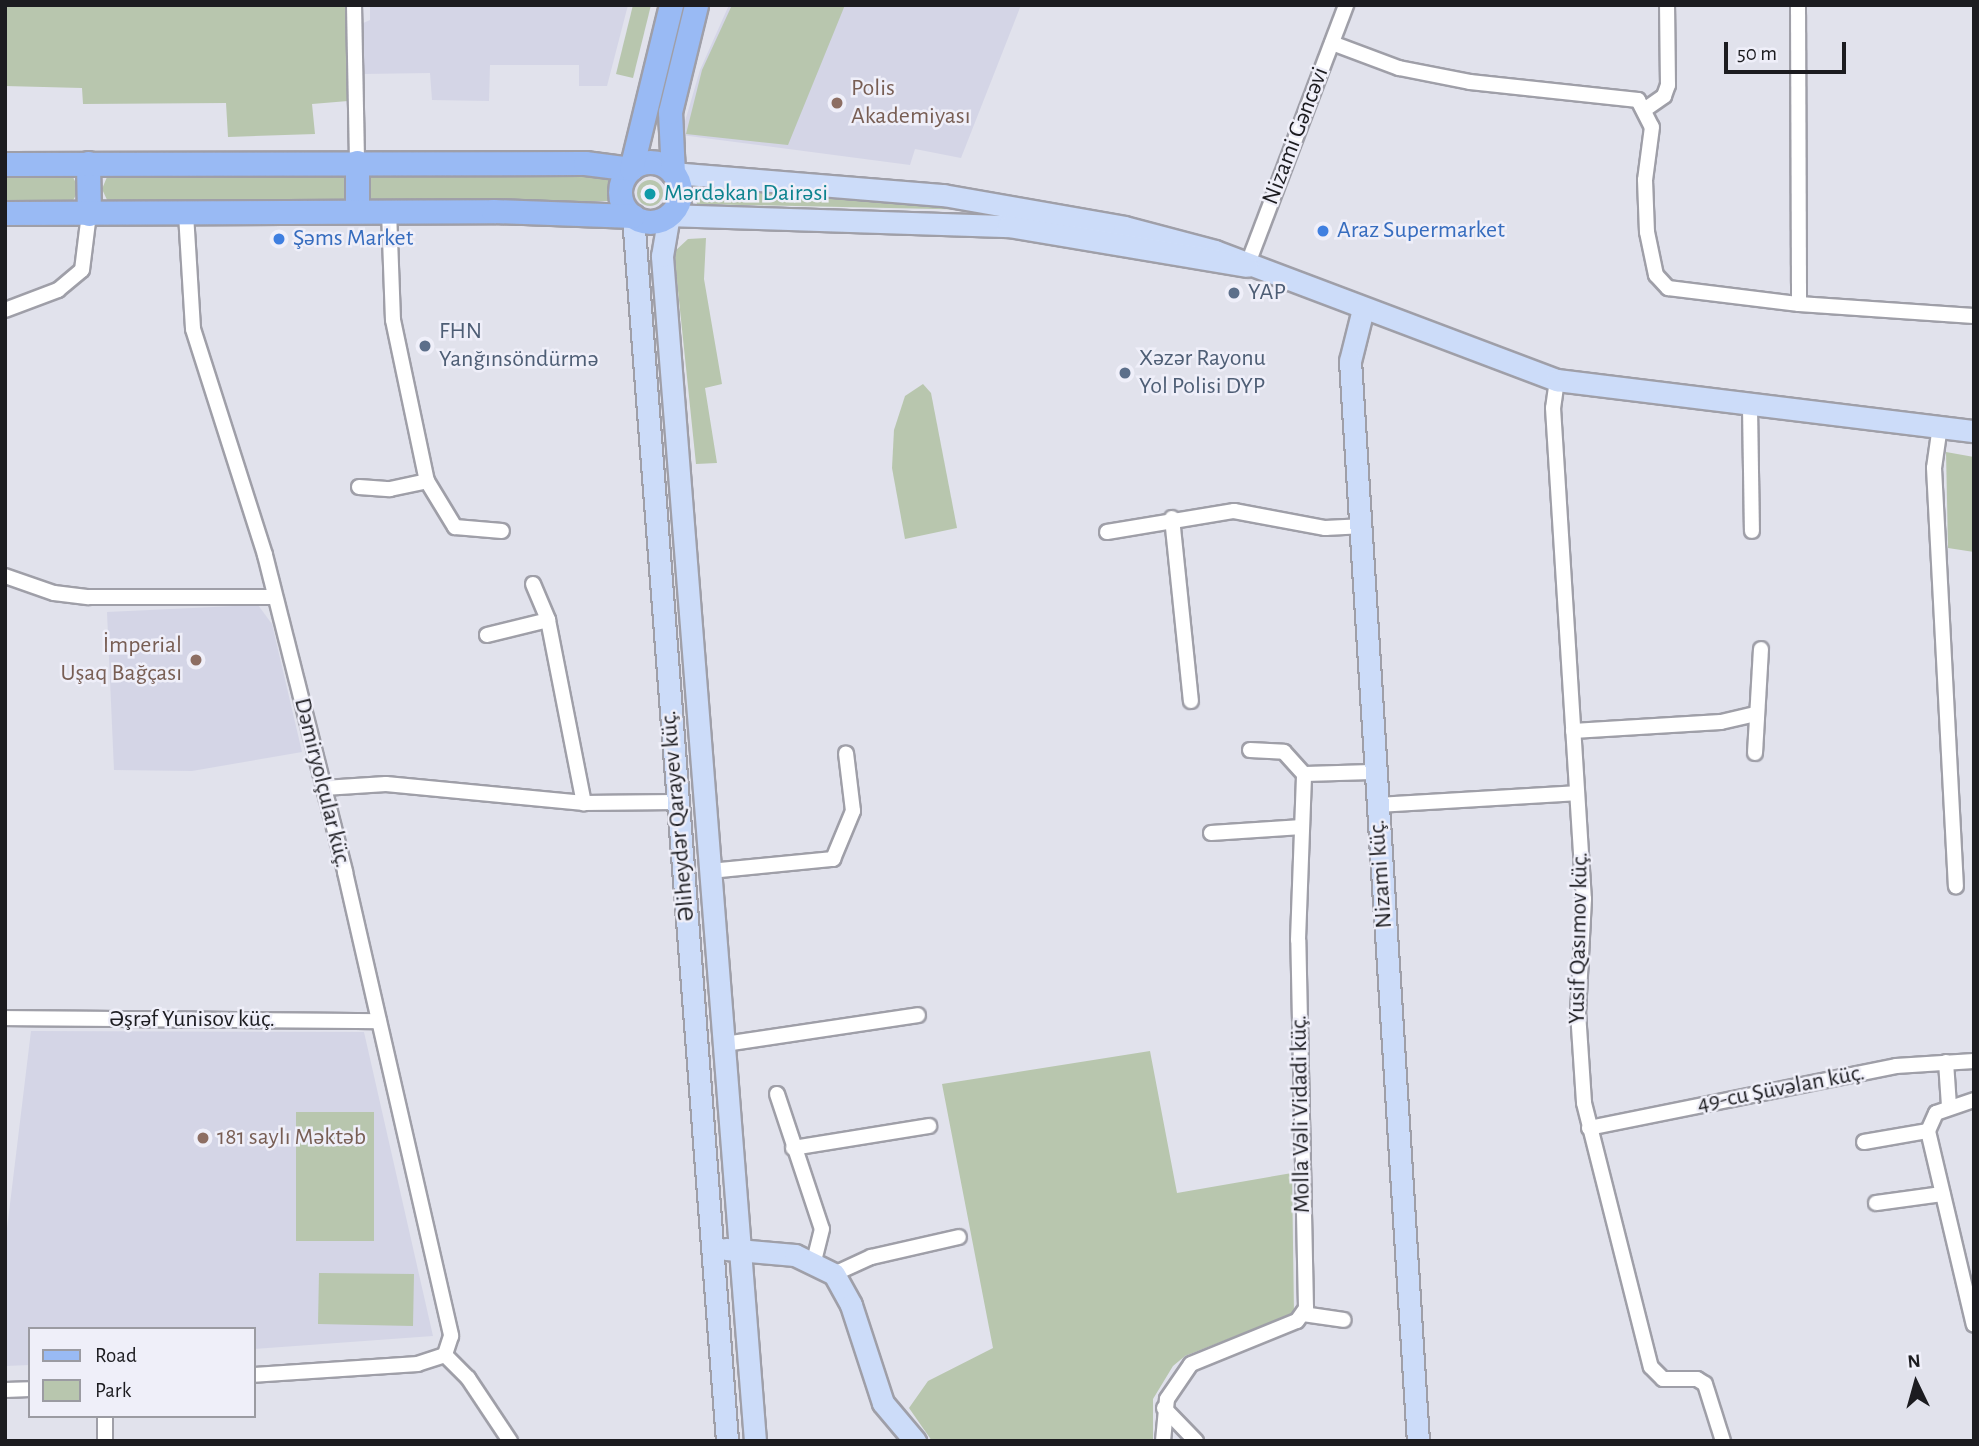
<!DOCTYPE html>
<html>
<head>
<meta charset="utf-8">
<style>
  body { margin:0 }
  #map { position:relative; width:1979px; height:1446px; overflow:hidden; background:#e1e2ec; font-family:"Alegreya Sans",sans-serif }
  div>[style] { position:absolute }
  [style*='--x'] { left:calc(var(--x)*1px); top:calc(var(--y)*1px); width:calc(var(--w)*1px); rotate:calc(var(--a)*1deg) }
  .built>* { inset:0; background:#d4d5e6 }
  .green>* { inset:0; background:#b8c6ae }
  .round { border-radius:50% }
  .roads { filter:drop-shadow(2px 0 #9f9fa8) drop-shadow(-2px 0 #9f9fa8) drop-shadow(0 2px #9f9fa8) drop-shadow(0 -2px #9f9fa8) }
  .street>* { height:14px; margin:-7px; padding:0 7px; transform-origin:7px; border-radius:7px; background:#fff }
  .secondary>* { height:21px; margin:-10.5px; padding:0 10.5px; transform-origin:10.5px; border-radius:10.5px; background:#ccdcf9 }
  .primary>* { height:23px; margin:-11.5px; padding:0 11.5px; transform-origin:11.5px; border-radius:11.5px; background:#99baf4 }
  .primary>.ring { margin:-11.5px; padding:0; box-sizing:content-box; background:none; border:23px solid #99baf4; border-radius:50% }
  .dots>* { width:19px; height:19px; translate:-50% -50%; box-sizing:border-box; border:4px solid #efeff9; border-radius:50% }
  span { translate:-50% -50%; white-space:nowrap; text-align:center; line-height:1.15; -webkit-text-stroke:5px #efeff9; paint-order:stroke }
  .education-label { font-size:24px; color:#785e54 }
  .left { translate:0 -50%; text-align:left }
  .right { translate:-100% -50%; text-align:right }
  .street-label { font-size:24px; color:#1c1c20 }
  .culture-label { font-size:24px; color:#0d838f }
  .shop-label { font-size:24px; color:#366cbe }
  .service-label { font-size:24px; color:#4e5e75 }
  .frame { position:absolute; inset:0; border:7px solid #1c1c20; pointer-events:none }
  .legend { position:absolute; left:28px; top:1327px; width:228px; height:91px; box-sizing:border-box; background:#efeff9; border:2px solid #9b9ba2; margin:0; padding:9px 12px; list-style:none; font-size:21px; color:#1c1c20 }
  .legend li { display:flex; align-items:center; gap:14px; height:35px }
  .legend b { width:35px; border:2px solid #9b9ba2 }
  .north { position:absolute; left:1881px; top:1348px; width:70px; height:70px; -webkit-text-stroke:5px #efeff9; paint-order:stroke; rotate:355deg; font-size:19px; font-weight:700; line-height:28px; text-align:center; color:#1c1c20 }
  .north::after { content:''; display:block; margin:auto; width:24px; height:32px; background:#1c1c20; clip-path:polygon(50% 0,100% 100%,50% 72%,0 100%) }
  .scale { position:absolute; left:1724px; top:42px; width:122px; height:32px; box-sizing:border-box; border:4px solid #1c1c20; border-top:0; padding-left:9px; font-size:21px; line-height:24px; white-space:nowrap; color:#1c1c20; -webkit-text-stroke:5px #efeff9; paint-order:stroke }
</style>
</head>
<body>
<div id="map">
  <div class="built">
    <div style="clip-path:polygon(370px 5px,628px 5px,607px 86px,579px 86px,579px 65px,490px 65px,489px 101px,432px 100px,430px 73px,363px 74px,361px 24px,370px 20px)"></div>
    <div style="clip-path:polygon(729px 5px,1021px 5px,961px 158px,915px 149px,910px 165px,681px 135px,700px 70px)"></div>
    <div style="clip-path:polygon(258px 605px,272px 624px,302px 752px,192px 771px,114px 770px,107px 612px)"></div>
    <div style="clip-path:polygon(31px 1031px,364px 1032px,433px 1336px,254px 1349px,254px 1329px,30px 1329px,30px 1365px,5px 1366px,5px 1245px)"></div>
  </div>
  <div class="green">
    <div style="clip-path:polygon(5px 5px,345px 5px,348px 101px,312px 104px,315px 134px,228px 137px,226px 103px,83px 104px,82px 88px,5px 86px)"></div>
    <div style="clip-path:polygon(633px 5px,651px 5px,633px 78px,616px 74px)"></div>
    <div style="clip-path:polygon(732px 5px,845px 5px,788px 145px,686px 134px,702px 70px)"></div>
    <div style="clip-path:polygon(370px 172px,609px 174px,612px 188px,609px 201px,370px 201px)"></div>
    <div style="clip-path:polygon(345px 173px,345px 202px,108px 202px,102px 189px,107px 177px)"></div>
    <div style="clip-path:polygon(5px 177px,73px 177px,79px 190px,72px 202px,5px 203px)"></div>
    <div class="round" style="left:637px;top:180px;width:26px;height:26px"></div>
    <div style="clip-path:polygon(697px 183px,980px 205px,982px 210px,697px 204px,693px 192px)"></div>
    <div style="clip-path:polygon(706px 238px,704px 279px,722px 384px,705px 388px,717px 463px,696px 464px,674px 252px,688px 239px)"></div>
    <div style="clip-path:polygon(923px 384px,931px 393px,957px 528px,905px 539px,892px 468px,894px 430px,905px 396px)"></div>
    <div style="clip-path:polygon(1946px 452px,1974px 457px,1974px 552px,1948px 548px)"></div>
    <div style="clip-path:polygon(1150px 1051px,1177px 1193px,1292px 1173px,1294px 1313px,1185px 1356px,1173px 1366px,1153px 1399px,1153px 1441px,932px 1441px,909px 1408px,928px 1381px,993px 1348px,942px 1084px)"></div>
    <div style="clip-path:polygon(296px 1112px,374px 1112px,374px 1241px,296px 1241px)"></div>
    <div style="clip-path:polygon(319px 1273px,414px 1274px,413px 1326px,318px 1324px)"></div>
  </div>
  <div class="roads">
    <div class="street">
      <div style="--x:354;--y:5;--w:157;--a:88.9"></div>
      <div style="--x:1798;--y:5;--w:299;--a:89.8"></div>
      <div style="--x:1332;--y:43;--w:72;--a:20.5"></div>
      <div style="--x:1399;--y:68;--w:72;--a:11.2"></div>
      <div style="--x:1470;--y:82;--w:169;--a:6.1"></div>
      <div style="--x:1638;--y:100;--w:30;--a:63"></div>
      <div style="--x:1652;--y:127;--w:53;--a:97.5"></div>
      <div style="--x:1645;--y:180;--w:52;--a:87.8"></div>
      <div style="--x:1647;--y:232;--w:44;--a:78.2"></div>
      <div style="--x:1656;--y:275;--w:18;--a:47"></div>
      <div style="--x:1668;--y:288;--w:132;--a:7"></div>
      <div style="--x:1799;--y:304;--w:175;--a:3.9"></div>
      <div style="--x:1647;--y:108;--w:21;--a:-35"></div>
      <div style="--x:1664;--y:96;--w:12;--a:-70"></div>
      <div style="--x:1668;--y:85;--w:80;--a:-90.7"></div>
      <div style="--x:389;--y:211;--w:109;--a:87.9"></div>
      <div style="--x:393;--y:320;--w:165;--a:78.1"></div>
      <div style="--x:427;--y:481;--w:54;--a:58.7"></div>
      <div style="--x:455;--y:527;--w:47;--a:4.9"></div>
      <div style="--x:186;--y:214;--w:115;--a:86.5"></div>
      <div style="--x:193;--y:329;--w:237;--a:72.3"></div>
      <div style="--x:265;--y:555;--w:327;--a:75.8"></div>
      <div style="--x:345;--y:872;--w:476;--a:77.1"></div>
      <div style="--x:451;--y:1336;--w:20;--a:108"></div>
      <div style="--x:445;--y:1355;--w:28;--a:162"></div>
      <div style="--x:418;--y:1364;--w:164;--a:176.2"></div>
      <div style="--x:1247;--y:266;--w:279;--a:-69.2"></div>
      <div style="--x:5;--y:310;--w:57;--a:-20.7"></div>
      <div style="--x:58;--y:290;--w:31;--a:-40"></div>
      <div style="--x:82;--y:270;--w:56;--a:-82.9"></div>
      <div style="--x:1557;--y:380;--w:28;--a:98"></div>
      <div style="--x:1553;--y:408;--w:492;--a:86.4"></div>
      <div style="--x:1584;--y:899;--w:113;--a:93"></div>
      <div style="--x:1578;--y:1012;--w:91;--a:86.2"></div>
      <div style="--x:1584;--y:1103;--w:272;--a:75.8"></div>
      <div style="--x:1651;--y:1367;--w:17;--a:45"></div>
      <div style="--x:1663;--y:1379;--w:34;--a:0"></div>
      <div style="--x:1697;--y:1379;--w:9;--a:32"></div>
      <div style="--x:1705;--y:1384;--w:60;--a:72.5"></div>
      <div style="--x:1750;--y:407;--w:124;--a:89.1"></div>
      <div style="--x:1940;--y:426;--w:42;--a:98.1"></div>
      <div style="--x:1934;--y:468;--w:419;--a:87"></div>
      <div style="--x:359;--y:487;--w:31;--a:4"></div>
      <div style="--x:390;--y:489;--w:38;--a:-12"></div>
      <div style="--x:1172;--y:518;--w:184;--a:84.1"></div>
      <div style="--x:1107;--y:532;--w:129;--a:-9.4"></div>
      <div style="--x:1234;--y:511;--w:93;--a:10.6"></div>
      <div style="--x:1325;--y:528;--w:35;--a:-3"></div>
      <div style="--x:5;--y:576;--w:52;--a:19.1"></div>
      <div style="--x:54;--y:593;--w:35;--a:7"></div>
      <div style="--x:89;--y:597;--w:186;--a:0"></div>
      <div style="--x:533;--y:584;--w:39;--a:67"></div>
      <div style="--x:548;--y:620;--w:187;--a:78.9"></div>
      <div style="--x:487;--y:635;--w:63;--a:-13.8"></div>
      <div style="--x:1573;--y:731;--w:148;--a:-3.5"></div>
      <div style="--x:1721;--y:722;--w:37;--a:-13"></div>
      <div style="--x:1250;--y:750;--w:34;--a:3"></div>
      <div style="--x:1284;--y:752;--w:30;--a:48"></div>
      <div style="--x:1755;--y:753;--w:104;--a:-86.7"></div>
      <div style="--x:324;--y:788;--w:62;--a:-3.7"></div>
      <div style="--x:386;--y:784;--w:199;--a:5.5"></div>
      <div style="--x:584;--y:803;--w:92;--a:-0.6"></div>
      <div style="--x:1376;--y:805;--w:201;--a:-3.4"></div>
      <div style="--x:1211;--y:833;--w:91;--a:-3.8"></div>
      <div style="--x:710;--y:871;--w:124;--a:-5.6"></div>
      <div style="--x:833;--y:859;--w:52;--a:-67.4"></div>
      <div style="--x:853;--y:811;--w:58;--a:-96.9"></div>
      <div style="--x:5;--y:1018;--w:374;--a:0.5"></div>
      <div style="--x:725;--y:1044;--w:195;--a:-8.5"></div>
      <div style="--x:1946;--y:1062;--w:44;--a:86.1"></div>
      <div style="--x:777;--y:1094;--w:142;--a:71.6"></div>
      <div style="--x:822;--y:1229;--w:32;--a:104"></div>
      <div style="--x:1974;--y:1100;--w:40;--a:161.1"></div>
      <div style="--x:1936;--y:1113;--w:20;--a:114"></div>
      <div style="--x:1928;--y:1131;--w:199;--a:76.7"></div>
      <div style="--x:1589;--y:1128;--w:313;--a:-11.4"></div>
      <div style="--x:1896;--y:1066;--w:78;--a:-3.7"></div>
      <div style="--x:1864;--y:1142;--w:65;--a:-9.8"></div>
      <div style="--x:793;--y:1148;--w:138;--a:-9.2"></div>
      <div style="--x:1876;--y:1203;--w:67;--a:-7.8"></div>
      <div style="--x:834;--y:1274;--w:41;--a:-24.7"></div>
      <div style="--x:871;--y:1257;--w:90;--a:-12.8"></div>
      <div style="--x:1303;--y:1314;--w:41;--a:8.3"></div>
      <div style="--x:445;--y:1355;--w:33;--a:45"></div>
      <div style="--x:468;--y:1378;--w:76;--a:56.3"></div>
      <div style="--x:5;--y:1390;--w:25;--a:-2"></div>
      <div style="--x:1164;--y:1408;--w:46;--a:45.9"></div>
      <div style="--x:105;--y:1416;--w:25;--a:90"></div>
      <div style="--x:1163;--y:1441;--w:42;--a:-84.6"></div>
      <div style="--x:1167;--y:1399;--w:42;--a:-55.6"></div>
      <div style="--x:1191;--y:1364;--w:114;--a:-22.1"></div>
      <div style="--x:1297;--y:1321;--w:16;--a:-55"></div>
      <div style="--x:1306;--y:1308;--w:368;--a:-91.2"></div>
      <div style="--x:1298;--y:940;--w:166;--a:-87.9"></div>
      <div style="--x:1304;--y:774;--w:69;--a:-1.7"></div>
    </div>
    <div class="secondary">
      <div style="--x:673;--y:173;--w:271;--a:4.7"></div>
      <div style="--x:943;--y:195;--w:184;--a:10"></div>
      <div style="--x:1124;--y:227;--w:94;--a:14.8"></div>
      <div style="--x:1215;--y:251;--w:366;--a:20.7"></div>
      <div style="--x:1557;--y:380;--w:420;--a:7"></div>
      <div style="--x:633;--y:216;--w:1229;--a:85.61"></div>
      <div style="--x:1363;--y:309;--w:54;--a:104"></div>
      <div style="--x:1350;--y:361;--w:1082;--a:86.4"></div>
      <div style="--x:726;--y:1249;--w:69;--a:5"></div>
      <div style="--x:795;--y:1255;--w:43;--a:26"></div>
      <div style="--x:834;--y:1274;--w:35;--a:61"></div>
      <div style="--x:851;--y:1305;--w:103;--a:71.9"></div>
      <div style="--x:883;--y:1403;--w:50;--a:49.9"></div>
      <div style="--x:755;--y:1441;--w:1189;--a:-94.49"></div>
      <div style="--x:662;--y:256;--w:42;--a:-80.3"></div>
      <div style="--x:669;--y:215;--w:339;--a:1.9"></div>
      <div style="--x:1008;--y:226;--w:242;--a:9.5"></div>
    </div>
    <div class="primary">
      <div class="ring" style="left:620px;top:162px;width:37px;height:37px"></div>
      <div style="--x:88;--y:163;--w:51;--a:88.9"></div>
      <div style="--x:5;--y:164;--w:580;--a:-0.1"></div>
      <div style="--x:585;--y:163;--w:46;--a:7.4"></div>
      <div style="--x:631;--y:169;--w:169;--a:-76.3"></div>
      <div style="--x:673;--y:173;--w:61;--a:-92.8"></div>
      <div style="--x:670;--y:112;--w:110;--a:-76.3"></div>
      <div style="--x:357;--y:211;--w:49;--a:-90"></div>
      <div style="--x:5;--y:213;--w:488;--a:-0.2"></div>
      <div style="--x:493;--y:211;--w:140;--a:2"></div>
    </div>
  </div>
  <div class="dots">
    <div style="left:837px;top:103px;background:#8d6e63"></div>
    <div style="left:650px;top:194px;background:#0f9aa8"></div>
    <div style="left:1323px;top:231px;background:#3f7fe0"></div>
    <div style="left:279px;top:239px;background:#3f7fe0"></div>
    <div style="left:1234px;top:293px;background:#5c6f8a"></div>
    <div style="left:425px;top:346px;background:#5c6f8a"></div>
    <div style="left:1125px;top:373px;background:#5c6f8a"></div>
    <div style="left:196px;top:660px;background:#8d6e63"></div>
    <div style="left:203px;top:1138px;background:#8d6e63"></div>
  </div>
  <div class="education-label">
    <span class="left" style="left:851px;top:103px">Polis<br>Akademiyası</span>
    <span class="right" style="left:182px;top:660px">İmperial<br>Uşaq Bağçası</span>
    <span class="left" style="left:217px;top:1138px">181 saylı Məktəb</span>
  </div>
  <div class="street-label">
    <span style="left:1296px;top:136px;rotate:-69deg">Nizami Gəncəvi</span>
    <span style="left:322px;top:783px;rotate:76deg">Dəmiryolçular küç.</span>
    <span style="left:678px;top:816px;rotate:-95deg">Əliheydər Qarayev küç.</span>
    <span style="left:1381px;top:874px;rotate:-94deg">Nizami küç.</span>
    <span style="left:1579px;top:938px;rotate:-89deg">Yusif Qasımov küç.</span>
    <span style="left:192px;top:1020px">Əşrəf Yunisov küç.</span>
    <span style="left:1781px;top:1089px;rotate:-11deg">49-cu Şüvəlan küç.</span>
    <span style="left:1301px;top:1114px;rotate:-91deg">Molla Vəli Vidadi küç.</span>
  </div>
  <div class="culture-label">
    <span class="left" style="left:664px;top:194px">Mərdəkan Dairəsi</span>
  </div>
  <div class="shop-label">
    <span class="left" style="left:1337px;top:231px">Araz Supermarket</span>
    <span class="left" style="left:293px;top:239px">Şəms Market</span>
  </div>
  <div class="service-label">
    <span class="left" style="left:1248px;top:293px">YAP</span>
    <span class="left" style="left:439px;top:346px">FHN<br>Yanğınsöndürmə</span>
    <span class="left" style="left:1139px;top:373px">Xəzər Rayonu<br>Yol Polisi DYP</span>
  </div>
  <div class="frame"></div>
  <ul class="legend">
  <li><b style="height:9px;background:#99baf4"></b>Road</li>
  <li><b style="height:19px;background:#b8c6ae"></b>Park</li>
  </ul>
  <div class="north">N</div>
  <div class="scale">50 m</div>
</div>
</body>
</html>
